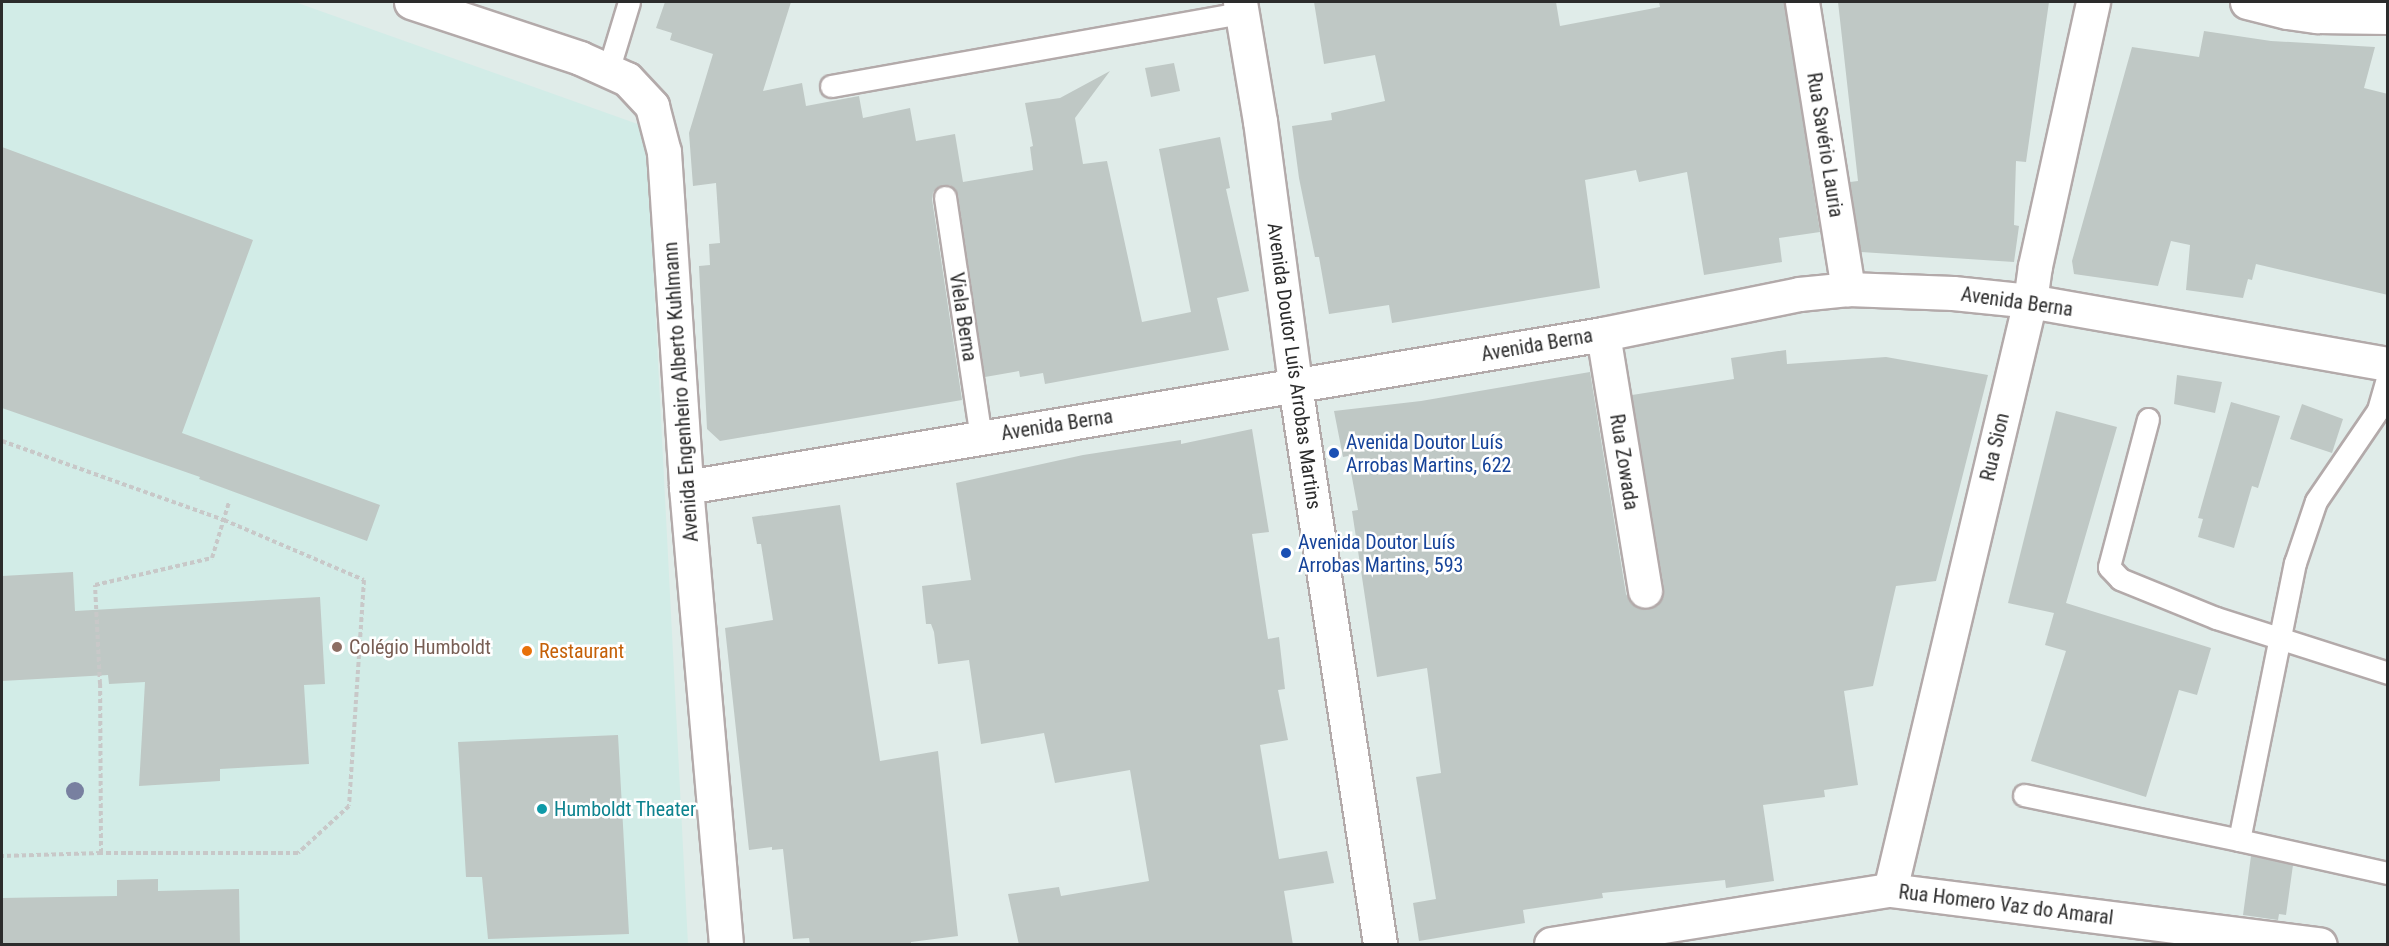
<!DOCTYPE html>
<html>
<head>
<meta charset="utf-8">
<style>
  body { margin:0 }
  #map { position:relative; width:2389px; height:946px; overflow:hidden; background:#e0ece9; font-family:"Roboto Condensed",sans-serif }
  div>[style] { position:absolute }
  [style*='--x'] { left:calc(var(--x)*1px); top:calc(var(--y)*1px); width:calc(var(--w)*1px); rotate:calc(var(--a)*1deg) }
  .education>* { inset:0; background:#d2ece7 }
  .building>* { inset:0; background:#bfc8c5 }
  .path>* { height:4px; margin-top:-2px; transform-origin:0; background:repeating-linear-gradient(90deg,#c8c8c8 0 4.5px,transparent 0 7.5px) }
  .roads { filter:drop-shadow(2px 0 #b3aaaa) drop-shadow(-2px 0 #b3aaaa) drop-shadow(0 2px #b3aaaa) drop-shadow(0 -2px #b3aaaa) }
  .lane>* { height:21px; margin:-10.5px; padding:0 10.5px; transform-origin:10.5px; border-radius:10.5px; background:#fff }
  .street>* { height:33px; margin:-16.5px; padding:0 16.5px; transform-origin:16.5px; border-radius:16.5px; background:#fff }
  .secondary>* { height:33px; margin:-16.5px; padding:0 16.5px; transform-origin:16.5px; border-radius:16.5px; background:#fff }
  .trees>* { width:18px; height:18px; margin:-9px; border-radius:50%; background:#7880a0 }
  .dots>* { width:16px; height:16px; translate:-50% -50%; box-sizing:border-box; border:3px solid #fff; border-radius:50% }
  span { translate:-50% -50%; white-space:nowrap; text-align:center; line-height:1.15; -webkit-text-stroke:5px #fff; paint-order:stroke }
  .street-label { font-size:20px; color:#2c2c2c }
  .transit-label { font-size:20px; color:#164399 }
  .left { translate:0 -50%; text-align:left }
  .education-label { font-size:20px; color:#785e54 }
  .food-label { font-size:20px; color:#c56008 }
  .culture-label { font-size:20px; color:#0d838f }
  .frame { position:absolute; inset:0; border:3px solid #2c2c2c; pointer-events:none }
</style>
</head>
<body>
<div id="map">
  <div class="education">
    <div style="clip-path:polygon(2px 2px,295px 2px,646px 127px,688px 944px,2px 944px)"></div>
  </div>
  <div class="building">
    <div style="clip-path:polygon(665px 2px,791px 2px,763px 91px,802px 83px,806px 106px,859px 96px,863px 118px,910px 108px,916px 141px,955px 134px,963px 182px,1033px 170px,1030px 147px,1033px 146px,1025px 103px,1060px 98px,1110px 71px,1075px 118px,1083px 164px,1107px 161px,1142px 322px,1191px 312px,1159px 149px,1220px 137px,1230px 188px,1226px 189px,1249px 291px,1217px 298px,1229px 350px,1045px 384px,1043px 373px,1020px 377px,1019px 371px,985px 377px,958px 195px,950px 185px,943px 185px,933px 192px,932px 199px,962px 400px,720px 441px,707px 429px,699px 266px,710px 265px,709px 244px,720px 243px,716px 183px,693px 186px,689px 133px,713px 54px,670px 40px,672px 33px,656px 28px)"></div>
    <div style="clip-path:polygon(1314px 2px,1556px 2px,1560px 26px,1660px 7px,1659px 2px,1784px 2px,1820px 232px,1779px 238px,1782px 262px,1704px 275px,1687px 172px,1639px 182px,1636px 170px,1585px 180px,1600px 288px,1392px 323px,1389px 305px,1329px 314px,1319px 257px,1315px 257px,1299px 178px,1292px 126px,1332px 120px,1331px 113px,1385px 101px,1375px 55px,1324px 64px)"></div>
    <div style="clip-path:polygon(1838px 2px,2049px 2px,2026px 162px,2016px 161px,2014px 225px,2019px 226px,2014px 262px,1861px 252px,1850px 182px,1858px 181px)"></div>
    <div style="clip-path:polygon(2204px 31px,2271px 41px,2375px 47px,2364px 88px,2388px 94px,2388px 295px,2256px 264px,2252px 280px,2248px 279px,2243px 298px,2186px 290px,2190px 245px,2171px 241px,2158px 286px,2074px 274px,2072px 261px,2132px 47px,2199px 57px)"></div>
    <div style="clip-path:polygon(1174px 63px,1180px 91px,1151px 97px,1145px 68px)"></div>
    <div style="clip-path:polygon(2px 147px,253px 240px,182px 433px,380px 505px,367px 541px,199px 479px,200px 477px,2px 408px)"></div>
    <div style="clip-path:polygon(1786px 350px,1787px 364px,1886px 357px,1988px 375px,1936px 581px,1896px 586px,1873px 686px,1844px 691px,1858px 785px,1824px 790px,1825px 797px,1763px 805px,1774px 881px,1726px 888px,1725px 880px,1602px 893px,1603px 898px,1523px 910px,1525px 923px,1419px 941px,1413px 903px,1436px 899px,1416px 777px,1441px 773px,1427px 668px,1377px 677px,1352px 511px,1358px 510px,1348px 456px,1343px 457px,1334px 411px,1421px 401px,1590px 372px,1626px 594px,1631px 603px,1638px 608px,1647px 610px,1657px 605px,1663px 597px,1664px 588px,1632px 395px,1734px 379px,1731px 358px)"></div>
    <div style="clip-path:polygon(2177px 375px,2222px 382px,2215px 413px,2174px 404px)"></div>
    <div style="clip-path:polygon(2231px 402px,2280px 416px,2258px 488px,2252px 486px,2234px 548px,2198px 537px,2203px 519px,2198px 518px)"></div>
    <div style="clip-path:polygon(2302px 404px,2343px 419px,2332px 453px,2290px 439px)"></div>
    <div style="clip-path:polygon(2056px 411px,2117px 427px,2066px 603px,2211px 648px,2197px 695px,2179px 690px,2146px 797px,2031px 761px,2066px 651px,2045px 645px,2054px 613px,2008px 603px)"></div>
    <div style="clip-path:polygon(1252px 429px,1269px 532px,1252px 534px,1268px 639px,1279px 637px,1285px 689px,1278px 690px,1288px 740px,1260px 745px,1279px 859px,1327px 851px,1334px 883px,1284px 891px,1293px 945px,1019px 945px,1008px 894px,1059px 887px,1061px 896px,1149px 881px,1130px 770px,1055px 783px,1044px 733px,981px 744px,969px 660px,938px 664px,934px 632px,931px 624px,926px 624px,922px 586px,971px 580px,956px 483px,1083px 455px,1181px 440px,1181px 444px)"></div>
    <div style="clip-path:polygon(840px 505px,880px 761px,938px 751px,958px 936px,911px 942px,911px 945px,810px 945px,809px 938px,793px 939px,783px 849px,772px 850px,772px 847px,749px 850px,725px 628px,773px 620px,761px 544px,757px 544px,752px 517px)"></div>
    <div style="clip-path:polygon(73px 572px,75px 611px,320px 597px,325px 684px,304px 685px,309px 764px,220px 769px,220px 781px,139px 786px,145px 682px,109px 684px,108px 675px,2px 681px,2px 576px)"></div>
    <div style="clip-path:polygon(618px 735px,629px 934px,488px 939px,482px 877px,466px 877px,458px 742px)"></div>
    <div style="clip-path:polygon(2251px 856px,2293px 865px,2286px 915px,2279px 914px,2278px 920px,2243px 915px)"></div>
    <div style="clip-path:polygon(158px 879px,158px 891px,239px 889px,240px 945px,2px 945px,2px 898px,117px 896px,117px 880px)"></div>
  </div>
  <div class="path">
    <div style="--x:2;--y:441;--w:236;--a:19.6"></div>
    <div style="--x:224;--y:520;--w:152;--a:23.2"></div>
    <div style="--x:364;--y:580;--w:226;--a:93.8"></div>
    <div style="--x:349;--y:806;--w:69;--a:137.3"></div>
    <div style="--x:298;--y:853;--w:197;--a:180"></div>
    <div style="--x:101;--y:853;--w:99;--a:178.3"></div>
    <div style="--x:101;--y:853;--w:169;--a:-90.3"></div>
    <div style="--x:100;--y:684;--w:99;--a:-92.9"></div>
    <div style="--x:95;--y:585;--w:120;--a:-13"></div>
    <div style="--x:212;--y:558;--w:59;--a:-73.1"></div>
  </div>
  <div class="roads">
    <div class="lane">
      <div style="--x:608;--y:71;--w:72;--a:-73.1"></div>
      <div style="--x:831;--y:86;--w:416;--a:-10.1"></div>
      <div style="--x:945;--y:197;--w:244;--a:81.5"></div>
      <div style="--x:2148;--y:419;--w:153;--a:104.8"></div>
      <div style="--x:2109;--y:567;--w:16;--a:47"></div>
      <div style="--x:2120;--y:579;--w:104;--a:22.1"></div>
      <div style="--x:2216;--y:618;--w:181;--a:17.7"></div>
      <div style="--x:2024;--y:795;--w:220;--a:11.8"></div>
      <div style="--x:2239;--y:840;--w:283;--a:-78.6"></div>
      <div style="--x:2295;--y:563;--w:65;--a:-71.3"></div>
      <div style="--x:2316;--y:501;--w:110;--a:-55.7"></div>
      <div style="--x:2378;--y:410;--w:36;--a:-74"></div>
      <div style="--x:2239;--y:840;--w:153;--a:12.5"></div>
    </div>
    <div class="street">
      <div style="--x:411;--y:2;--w:178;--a:18.3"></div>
      <div style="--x:580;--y:58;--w:51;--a:24.1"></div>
      <div style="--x:627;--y:79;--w:37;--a:47"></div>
      <div style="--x:652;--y:106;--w:48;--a:75.4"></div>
      <div style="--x:664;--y:152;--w:336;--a:86.2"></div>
      <div style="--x:686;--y:487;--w:459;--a:85"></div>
      <div style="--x:1802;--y:2;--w:291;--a:80.9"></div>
      <div style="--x:2247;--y:2;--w:41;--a:14"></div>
      <div style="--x:2287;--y:12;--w:30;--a:8"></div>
      <div style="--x:2317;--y:16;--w:71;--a:0.8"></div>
      <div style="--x:1603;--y:334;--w:260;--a:80.7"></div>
      <div style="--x:686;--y:487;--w:930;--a:-9.47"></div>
      <div style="--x:1603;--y:334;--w:200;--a:-11.5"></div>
      <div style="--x:1799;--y:294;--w:49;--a:-5.8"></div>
      <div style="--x:1848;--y:289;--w:105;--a:2.2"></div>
      <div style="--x:1953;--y:293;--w:77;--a:5.9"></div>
      <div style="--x:2030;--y:301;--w:364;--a:10"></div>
      <div style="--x:1890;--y:890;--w:605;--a:-76.63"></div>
      <div style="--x:2030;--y:301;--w:35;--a:-82"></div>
      <div style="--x:2035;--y:266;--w:270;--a:-77.6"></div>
      <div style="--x:1551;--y:944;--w:343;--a:-9.1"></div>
      <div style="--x:1890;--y:890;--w:433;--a:7.2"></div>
    </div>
    <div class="secondary">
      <div style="--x:1240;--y:2;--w:121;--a:80.5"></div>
      <div style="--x:1260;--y:121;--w:266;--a:82.4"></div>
      <div style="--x:1295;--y:385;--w:565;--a:81.35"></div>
    </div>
  </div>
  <div class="trees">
    <div style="left:75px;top:791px"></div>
  </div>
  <div class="dots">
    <div style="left:1334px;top:453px;background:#1a4fb4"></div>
    <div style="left:1286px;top:553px;background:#1a4fb4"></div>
    <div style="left:337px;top:647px;background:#8d6e63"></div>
    <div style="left:527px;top:651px;background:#e8710a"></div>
    <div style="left:542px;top:809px;background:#0f9aa8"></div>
  </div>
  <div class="street-label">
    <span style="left:1825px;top:145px;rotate:81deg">Rua Savério Lauria</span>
    <span style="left:2017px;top:302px;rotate:8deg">Avenida Berna</span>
    <span style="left:963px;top:317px;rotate:81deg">Viela Berna</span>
    <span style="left:1537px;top:345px;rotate:-10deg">Avenida Berna</span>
    <span style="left:1294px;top:366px;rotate:82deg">Avenida Doutor Luís Arrobas Martins</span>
    <span style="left:681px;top:392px;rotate:-94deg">Avenida Engenheiro Alberto Kuhlmann</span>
    <span style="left:1057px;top:425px;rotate:-9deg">Avenida Berna</span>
    <span style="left:1995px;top:447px;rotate:-77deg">Rua Sion</span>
    <span style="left:1624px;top:462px;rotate:81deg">Rua Zowada</span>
    <span style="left:2006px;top:905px;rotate:7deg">Rua Homero Vaz do Amaral</span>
  </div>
  <div class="transit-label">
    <span class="left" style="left:1346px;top:454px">Avenida Doutor Luís<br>Arrobas Martins, 622</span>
    <span class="left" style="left:1298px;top:554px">Avenida Doutor Luís<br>Arrobas Martins, 593</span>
  </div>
  <div class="education-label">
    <span class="left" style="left:349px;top:647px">Colégio Humboldt</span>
  </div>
  <div class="food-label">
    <span class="left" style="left:539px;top:651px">Restaurant</span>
  </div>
  <div class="culture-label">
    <span class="left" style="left:554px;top:809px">Humboldt Theater</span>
  </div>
  <div class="frame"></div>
</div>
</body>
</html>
